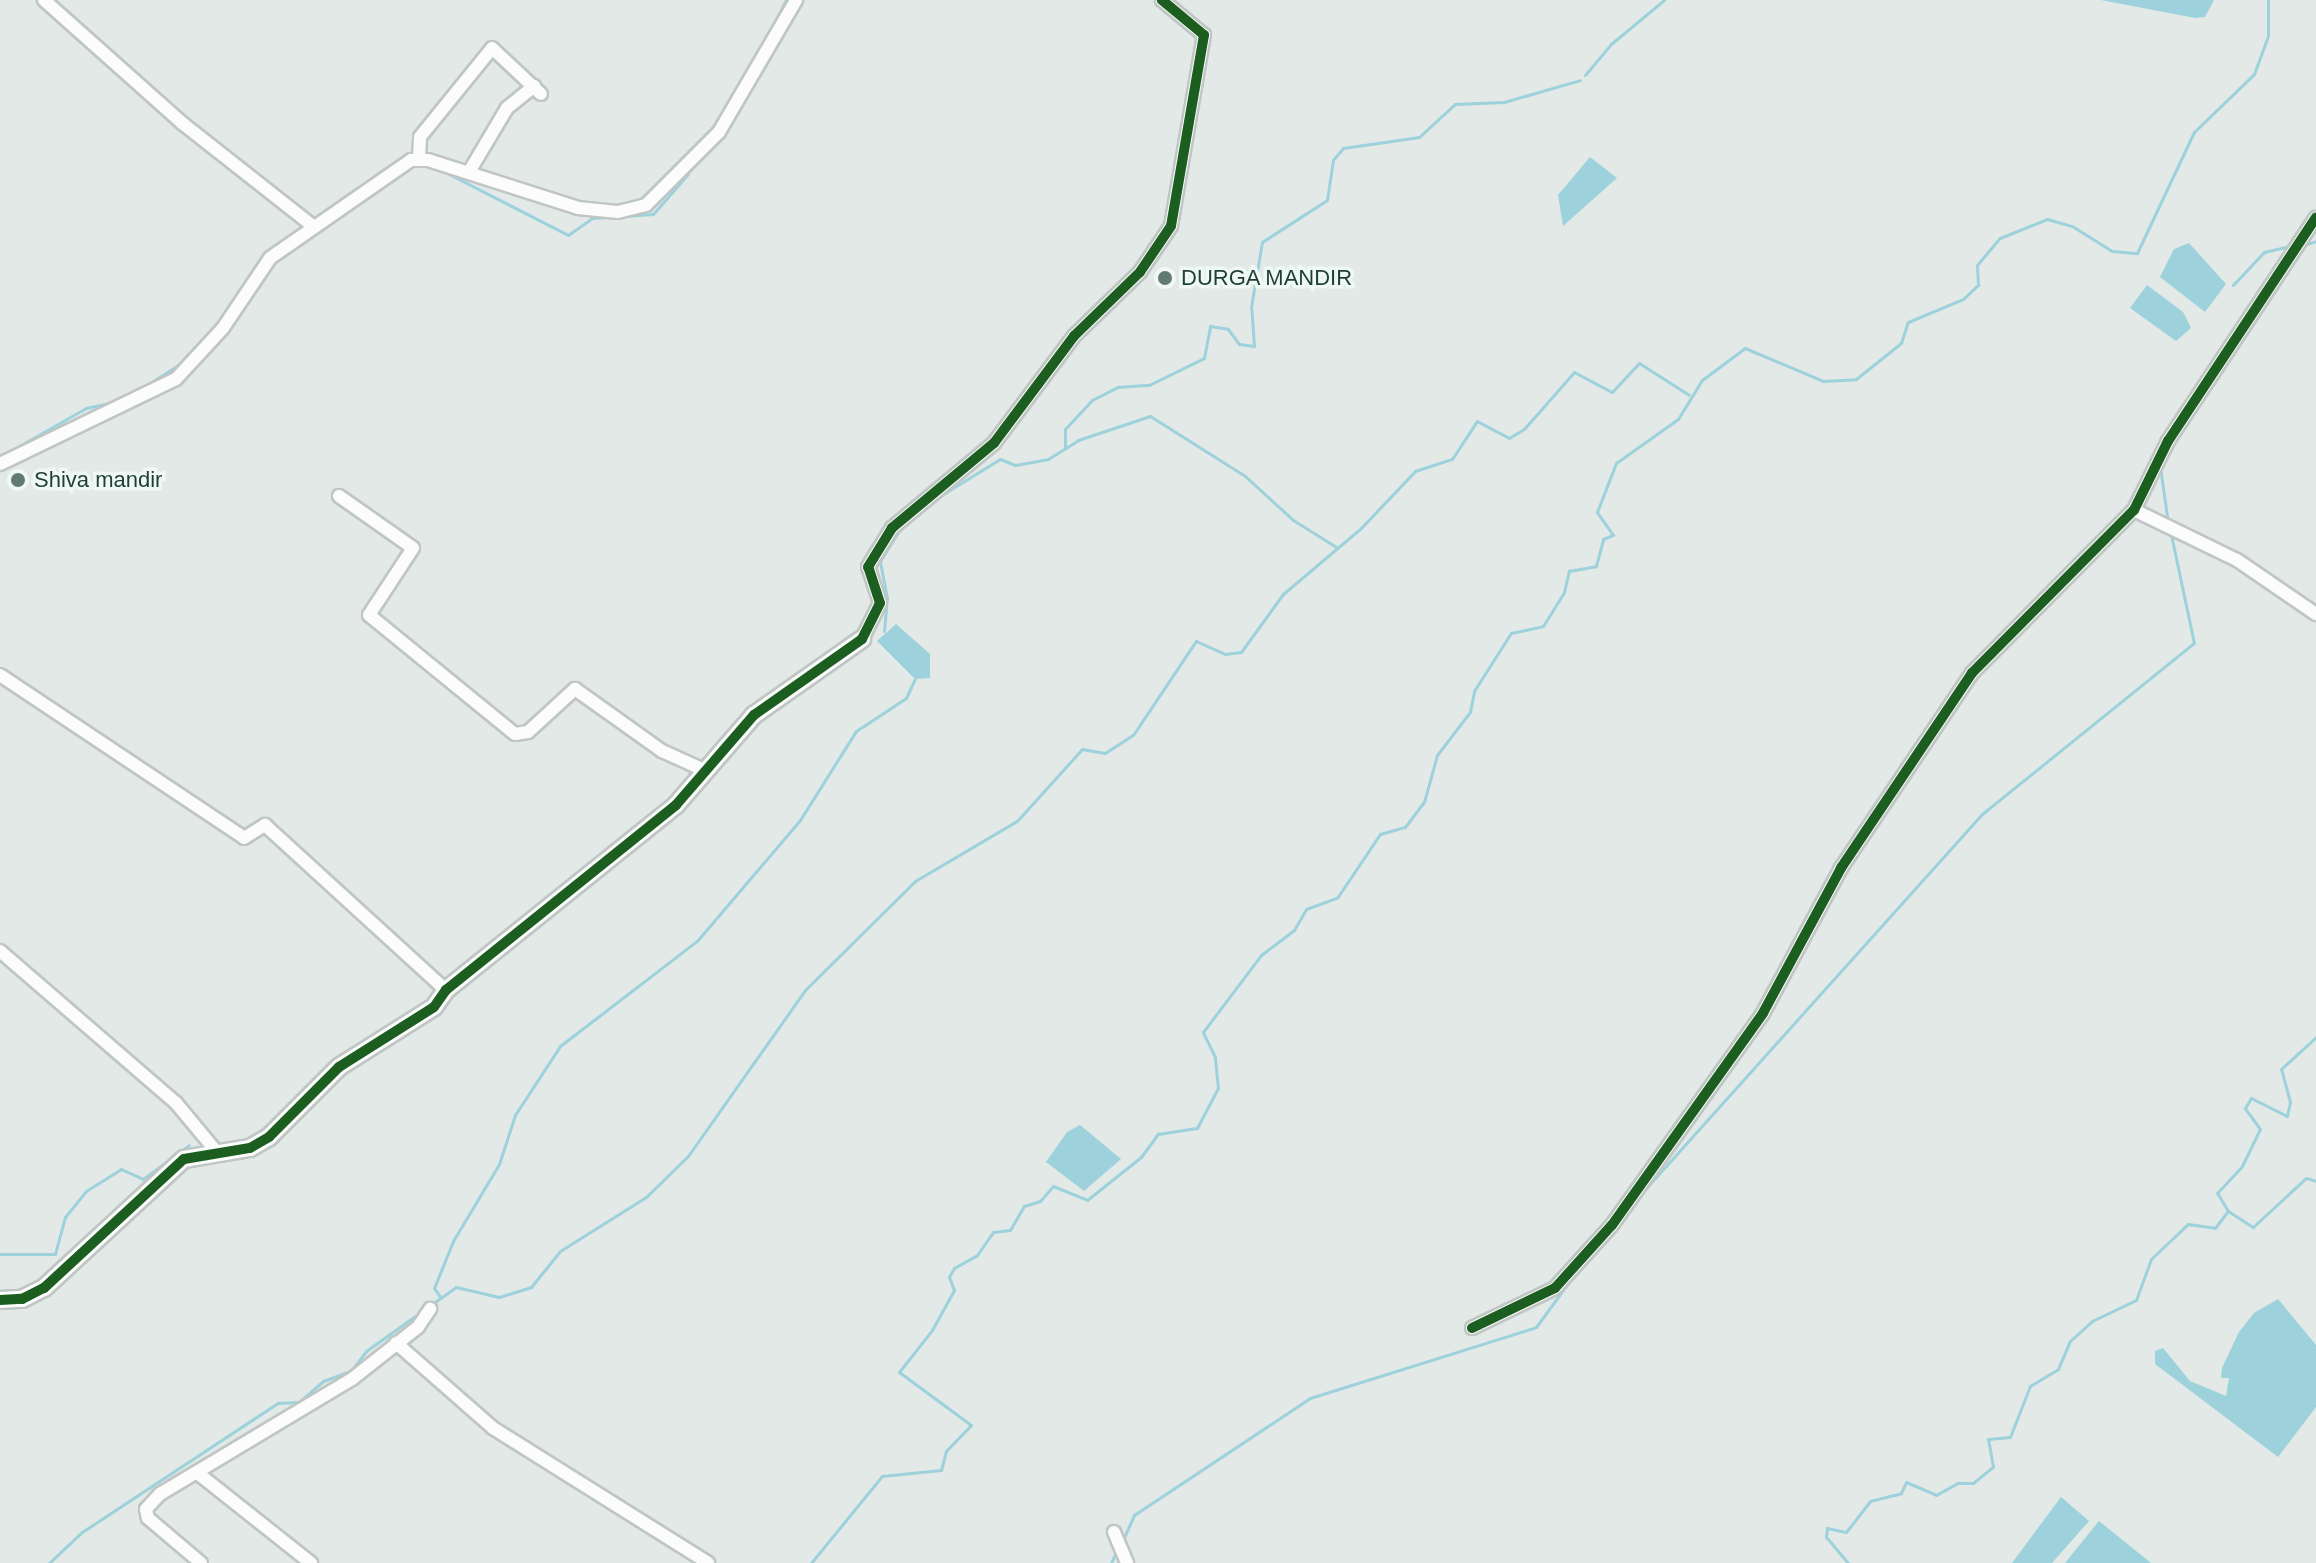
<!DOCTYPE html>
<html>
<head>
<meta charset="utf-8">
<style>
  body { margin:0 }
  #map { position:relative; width:2316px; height:1563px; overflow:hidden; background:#e2e9e6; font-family:Helvetica,sans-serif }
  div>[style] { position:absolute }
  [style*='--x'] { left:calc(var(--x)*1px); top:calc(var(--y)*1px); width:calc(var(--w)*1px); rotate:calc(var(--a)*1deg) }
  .water>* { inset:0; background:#9dd2dc }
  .stream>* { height:3px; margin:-1.5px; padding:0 1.5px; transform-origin:1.5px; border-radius:1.5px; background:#9dd2dc }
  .roads { filter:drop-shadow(2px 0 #bfc6c3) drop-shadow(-2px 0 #bfc6c3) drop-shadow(0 2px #bfc6c3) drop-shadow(0 -2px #bfc6c3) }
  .street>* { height:12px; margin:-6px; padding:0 6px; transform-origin:6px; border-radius:6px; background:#fbfcfb }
  .secondary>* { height:16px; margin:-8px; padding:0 8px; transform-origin:8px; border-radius:8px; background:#fbfcfb }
  .cycleway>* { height:10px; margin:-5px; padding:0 5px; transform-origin:5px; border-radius:5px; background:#1b5e20 }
  .dots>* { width:22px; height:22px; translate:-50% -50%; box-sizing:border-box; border:4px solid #eff8f4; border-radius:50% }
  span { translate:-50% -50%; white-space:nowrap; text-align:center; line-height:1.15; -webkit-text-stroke:7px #eff8f4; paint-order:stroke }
  .poi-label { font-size:22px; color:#1e3e36 }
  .left { translate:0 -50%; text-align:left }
</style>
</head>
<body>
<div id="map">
  <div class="water">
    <div style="clip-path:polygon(2101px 0,2214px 0,2205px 17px,2195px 18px)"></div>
    <div style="clip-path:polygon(1590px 157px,1617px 178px,1563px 226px,1558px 195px)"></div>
    <div style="clip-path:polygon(2189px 243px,2226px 284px,2205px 312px,2160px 277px,2174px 249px)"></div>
    <div style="clip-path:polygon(2147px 285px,2183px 312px,2191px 328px,2176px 341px,2130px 308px)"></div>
    <div style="clip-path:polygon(896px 624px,930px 654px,930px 678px,915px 679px,877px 641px)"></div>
    <div style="clip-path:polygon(1080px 1125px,1121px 1159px,1084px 1191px,1046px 1162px,1067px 1132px)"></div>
    <div style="clip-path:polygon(2278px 1299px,2316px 1345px,2316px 1407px,2278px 1457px,2155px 1364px,2155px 1351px,2163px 1348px,2190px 1381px,2226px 1396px,2229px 1378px,2221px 1378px,2222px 1368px,2239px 1332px,2254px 1313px)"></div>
    <div style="clip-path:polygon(2061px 1497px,2089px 1521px,2052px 1563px,2012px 1563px)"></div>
    <div style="clip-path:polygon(2099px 1521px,2151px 1563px,2065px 1563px)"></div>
  </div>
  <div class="stream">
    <div style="--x:765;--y:41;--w:46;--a:-62.9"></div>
    <div style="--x:1585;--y:75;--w:40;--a:-50"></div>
    <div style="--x:1611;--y:44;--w:69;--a:-39.7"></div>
    <div style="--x:679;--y:164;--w:55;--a:-46.5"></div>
    <div style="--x:445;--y:172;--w:138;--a:27.1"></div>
    <div style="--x:568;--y:235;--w:29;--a:-35"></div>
    <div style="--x:592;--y:218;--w:61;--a:-3.8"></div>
    <div style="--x:653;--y:214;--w:53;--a:-48.8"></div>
    <div style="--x:361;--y:200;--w:40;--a:-32"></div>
    <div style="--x:334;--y:207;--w:18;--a:-29"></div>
    <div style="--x:2301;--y:246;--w:16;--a:-18"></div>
    <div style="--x:268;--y:253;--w:45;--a:-36.9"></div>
    <div style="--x:2233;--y:285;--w:45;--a:-46.8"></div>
    <div style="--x:2264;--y:252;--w:31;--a:-13"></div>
    <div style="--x:216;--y:328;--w:81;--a:-56.1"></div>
    <div style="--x:136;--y:392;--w:59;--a:-32.6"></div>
    <div style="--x:1065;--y:447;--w:18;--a:-90"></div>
    <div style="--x:1065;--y:429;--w:40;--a:-47"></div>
    <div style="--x:1092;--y:400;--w:29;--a:-27"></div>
    <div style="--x:1118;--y:387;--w:31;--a:-4"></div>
    <div style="--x:1149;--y:385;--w:61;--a:-26.1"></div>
    <div style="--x:1204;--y:358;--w:33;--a:-79"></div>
    <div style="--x:1210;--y:326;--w:18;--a:9"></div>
    <div style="--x:1228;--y:329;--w:19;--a:54"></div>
    <div style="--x:1239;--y:344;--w:15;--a:8"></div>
    <div style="--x:1254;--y:346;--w:39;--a:-94"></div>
    <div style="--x:1251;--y:307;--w:66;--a:-80.4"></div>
    <div style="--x:1262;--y:242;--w:77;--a:-32.9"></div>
    <div style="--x:1327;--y:200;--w:40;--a:-81.5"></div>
    <div style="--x:1333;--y:160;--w:16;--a:-50"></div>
    <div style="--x:1343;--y:148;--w:77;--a:-8.2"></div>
    <div style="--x:1419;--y:137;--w:49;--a:-42.5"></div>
    <div style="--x:1455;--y:104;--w:49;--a:-2.3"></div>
    <div style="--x:1504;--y:102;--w:79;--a:-16.1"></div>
    <div style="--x:2158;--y:452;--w:19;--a:-69"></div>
    <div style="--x:0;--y:457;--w:99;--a:-29.7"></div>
    <div style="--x:86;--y:408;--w:33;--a:-12"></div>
    <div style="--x:2160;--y:467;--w:57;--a:81.9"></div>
    <div style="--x:940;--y:496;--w:70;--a:-31.7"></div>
    <div style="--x:1000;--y:459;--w:16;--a:22"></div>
    <div style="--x:1015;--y:465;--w:34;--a:-10"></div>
    <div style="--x:1048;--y:459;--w:36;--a:-32"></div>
    <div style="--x:1078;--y:440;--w:76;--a:-18.4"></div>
    <div style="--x:1150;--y:416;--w:112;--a:32.3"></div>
    <div style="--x:1245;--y:476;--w:65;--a:42.5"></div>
    <div style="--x:1293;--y:520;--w:51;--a:32.1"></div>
    <div style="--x:884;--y:631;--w:33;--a:-85"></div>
    <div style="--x:887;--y:598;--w:38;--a:-101"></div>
    <div style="--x:880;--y:561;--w:39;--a:-58"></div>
    <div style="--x:1639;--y:1196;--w:513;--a:-48.08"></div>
    <div style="--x:1982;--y:814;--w:272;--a:-38.9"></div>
    <div style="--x:2194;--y:643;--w:116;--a:-102"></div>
    <div style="--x:2228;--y:1211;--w:21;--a:-121"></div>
    <div style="--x:2217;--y:1193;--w:37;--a:-47"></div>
    <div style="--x:2242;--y:1166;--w:41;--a:-64.1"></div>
    <div style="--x:2260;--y:1129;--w:26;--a:-126"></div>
    <div style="--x:2245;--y:1108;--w:12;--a:-59"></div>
    <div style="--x:2251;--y:1098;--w:40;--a:26.6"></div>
    <div style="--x:2287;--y:1116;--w:14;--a:-78"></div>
    <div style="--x:2290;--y:1102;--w:34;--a:-105"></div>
    <div style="--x:2281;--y:1069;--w:47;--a:-42.4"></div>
    <div style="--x:0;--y:1254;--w:55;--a:0"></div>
    <div style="--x:55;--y:1254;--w:38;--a:-75"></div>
    <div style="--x:65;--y:1217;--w:33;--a:-51"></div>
    <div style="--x:86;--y:1191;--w:41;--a:-32.2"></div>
    <div style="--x:121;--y:1169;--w:24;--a:24"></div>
    <div style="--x:143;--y:1179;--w:57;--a:-36.5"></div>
    <div style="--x:441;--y:1298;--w:12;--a:-125"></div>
    <div style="--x:434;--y:1288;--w:51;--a:-68"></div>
    <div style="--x:453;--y:1241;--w:90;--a:-59.1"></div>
    <div style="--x:499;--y:1164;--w:52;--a:-71.9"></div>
    <div style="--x:515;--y:1115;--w:82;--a:-56.9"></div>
    <div style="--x:560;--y:1046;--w:173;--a:-37.5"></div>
    <div style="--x:697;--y:941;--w:159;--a:-49.6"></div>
    <div style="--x:800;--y:820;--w:105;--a:-57.8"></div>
    <div style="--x:856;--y:731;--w:60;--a:-33.4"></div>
    <div style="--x:906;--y:698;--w:21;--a:-65"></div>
    <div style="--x:1122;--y:1542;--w:30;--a:-66"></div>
    <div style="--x:1134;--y:1515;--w:211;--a:-33.6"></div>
    <div style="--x:1310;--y:1398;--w:237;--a:-17.4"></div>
    <div style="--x:1536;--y:1327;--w:59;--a:-53.9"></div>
    <div style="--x:49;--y:1563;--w:45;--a:-43.2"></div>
    <div style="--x:82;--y:1532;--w:235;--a:-33.4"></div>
    <div style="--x:278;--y:1403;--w:21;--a:-3"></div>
    <div style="--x:299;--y:1402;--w:32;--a:-41"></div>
    <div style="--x:323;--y:1381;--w:30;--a:-20"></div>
    <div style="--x:351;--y:1371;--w:25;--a:-53"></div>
    <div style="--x:366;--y:1351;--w:110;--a:-35.4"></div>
    <div style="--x:456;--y:1287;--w:44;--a:13.1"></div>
    <div style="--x:499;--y:1297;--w:34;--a:-17"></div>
    <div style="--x:531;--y:1287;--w:46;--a:-51.1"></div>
    <div style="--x:560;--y:1251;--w:102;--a:-32.1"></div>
    <div style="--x:646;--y:1197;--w:59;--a:-44.3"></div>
    <div style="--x:688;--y:1156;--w:203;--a:-54.8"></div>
    <div style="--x:805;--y:990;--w:155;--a:-44.7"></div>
    <div style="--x:915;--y:881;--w:118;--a:-30.5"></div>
    <div style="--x:1017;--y:821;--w:97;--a:-47.9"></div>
    <div style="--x:1082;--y:749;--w:23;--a:10"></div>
    <div style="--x:1105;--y:753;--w:33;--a:-33"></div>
    <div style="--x:1133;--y:735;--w:113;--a:-56.2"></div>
    <div style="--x:1196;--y:641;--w:32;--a:24"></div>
    <div style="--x:1225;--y:654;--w:16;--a:-7"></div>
    <div style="--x:1241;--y:652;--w:72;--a:-54.1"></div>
    <div style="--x:1283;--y:594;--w:102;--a:-40.2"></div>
    <div style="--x:1361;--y:528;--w:79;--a:-46.5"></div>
    <div style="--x:1415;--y:471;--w:39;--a:-18"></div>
    <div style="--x:1452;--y:459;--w:45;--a:-56.7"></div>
    <div style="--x:1477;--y:421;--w:36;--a:28"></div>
    <div style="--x:1509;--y:438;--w:17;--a:-31"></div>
    <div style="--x:1524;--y:429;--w:76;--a:-48.7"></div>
    <div style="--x:1574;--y:372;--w:43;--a:27.8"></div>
    <div style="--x:1612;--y:392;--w:40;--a:-47"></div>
    <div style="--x:1639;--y:363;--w:59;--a:32.6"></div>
    <div style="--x:811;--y:1563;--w:112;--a:-50.8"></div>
    <div style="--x:882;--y:1476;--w:59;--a:-5.8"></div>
    <div style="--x:941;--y:1470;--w:20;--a:-75"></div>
    <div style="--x:946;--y:1451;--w:36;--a:-46"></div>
    <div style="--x:971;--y:1425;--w:89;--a:-143.6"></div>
    <div style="--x:899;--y:1372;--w:53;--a:-51.8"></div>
    <div style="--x:932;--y:1330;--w:46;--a:-61.2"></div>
    <div style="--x:954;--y:1290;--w:14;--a:-111"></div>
    <div style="--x:949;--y:1277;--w:10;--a:-61"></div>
    <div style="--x:954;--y:1268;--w:26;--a:-29"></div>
    <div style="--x:977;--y:1255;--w:28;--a:-55"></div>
    <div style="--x:993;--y:1232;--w:17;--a:-7"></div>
    <div style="--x:1010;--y:1230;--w:28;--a:-60"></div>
    <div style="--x:1024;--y:1206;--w:17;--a:-17"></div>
    <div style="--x:1040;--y:1201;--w:20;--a:-49"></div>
    <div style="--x:1053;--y:1186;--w:37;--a:22"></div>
    <div style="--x:1087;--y:1200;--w:69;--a:-38.5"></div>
    <div style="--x:1141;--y:1157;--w:29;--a:-54"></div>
    <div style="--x:1158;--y:1134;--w:39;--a:-9"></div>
    <div style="--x:1197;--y:1128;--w:45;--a:-62.3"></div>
    <div style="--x:1218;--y:1088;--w:31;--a:-96"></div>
    <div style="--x:1215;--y:1057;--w:28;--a:-116"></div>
    <div style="--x:1203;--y:1032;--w:96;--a:-53"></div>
    <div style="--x:1261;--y:955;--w:41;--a:-37.1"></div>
    <div style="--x:1294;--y:930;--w:24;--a:-60"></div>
    <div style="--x:1306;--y:909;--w:33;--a:-20"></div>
    <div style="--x:1337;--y:898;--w:77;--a:-56.1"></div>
    <div style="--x:1380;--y:834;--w:26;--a:-16"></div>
    <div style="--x:1405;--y:827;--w:31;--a:-53"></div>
    <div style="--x:1424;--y:802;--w:49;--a:-74.5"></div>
    <div style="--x:1437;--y:755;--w:54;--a:-52.5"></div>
    <div style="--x:1470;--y:712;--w:21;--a:-79"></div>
    <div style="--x:1474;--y:691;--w:69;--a:-57.5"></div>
    <div style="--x:1511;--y:633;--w:33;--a:-12"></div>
    <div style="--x:1543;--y:626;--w:40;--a:-58"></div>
    <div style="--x:1564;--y:592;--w:22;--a:-77"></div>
    <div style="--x:1569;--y:571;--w:27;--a:-10"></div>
    <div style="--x:1596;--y:566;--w:28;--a:-75"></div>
    <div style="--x:1603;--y:539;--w:11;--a:-22"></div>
    <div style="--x:1613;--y:535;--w:28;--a:-125"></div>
    <div style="--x:1597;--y:512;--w:53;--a:-68.8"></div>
    <div style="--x:1616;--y:463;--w:76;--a:-35.4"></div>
    <div style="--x:1678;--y:419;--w:46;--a:-58.4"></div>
    <div style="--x:1702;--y:380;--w:54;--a:-36.7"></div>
    <div style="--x:1745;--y:348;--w:85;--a:22.9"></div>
    <div style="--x:1823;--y:381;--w:33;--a:-3"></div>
    <div style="--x:1856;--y:379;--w:58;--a:-38.7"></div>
    <div style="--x:1901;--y:343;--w:22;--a:-72"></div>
    <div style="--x:1908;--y:322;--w:60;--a:-22.7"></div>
    <div style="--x:1963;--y:299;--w:21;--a:-43"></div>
    <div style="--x:1978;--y:285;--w:20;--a:-93"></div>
    <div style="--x:1977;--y:265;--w:35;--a:-50"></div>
    <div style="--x:2000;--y:238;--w:51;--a:-22"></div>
    <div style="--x:2047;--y:219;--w:26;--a:16"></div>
    <div style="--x:2072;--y:226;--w:47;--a:32"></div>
    <div style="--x:2112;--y:251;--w:25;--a:5"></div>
    <div style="--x:2137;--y:253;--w:134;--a:-64.8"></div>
    <div style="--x:2194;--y:132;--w:83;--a:-44"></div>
    <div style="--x:2254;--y:74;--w:40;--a:-69.8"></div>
    <div style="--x:2268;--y:36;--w:36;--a:-90"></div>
    <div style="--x:1111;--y:1563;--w:12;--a:-66"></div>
    <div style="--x:1848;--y:1563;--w:34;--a:-130"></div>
    <div style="--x:1826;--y:1537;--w:9;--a:-84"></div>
    <div style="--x:1827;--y:1528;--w:19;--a:12"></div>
    <div style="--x:1846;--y:1532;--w:39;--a:-52"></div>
    <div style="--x:1870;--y:1501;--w:32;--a:-14"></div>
    <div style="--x:1901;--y:1493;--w:12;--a:-66"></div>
    <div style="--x:1906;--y:1482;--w:33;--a:23"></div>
    <div style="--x:1936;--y:1495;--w:25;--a:-29"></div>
    <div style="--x:1958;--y:1483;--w:15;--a:0"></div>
    <div style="--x:1973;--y:1483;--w:26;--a:-39"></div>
    <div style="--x:1993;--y:1467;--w:28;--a:-100"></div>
    <div style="--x:1988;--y:1439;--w:22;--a:-5"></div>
    <div style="--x:2010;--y:1437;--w:55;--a:-68.6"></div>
    <div style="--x:2030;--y:1386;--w:33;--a:-31"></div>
    <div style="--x:2058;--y:1369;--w:30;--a:-67"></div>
    <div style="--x:2070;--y:1341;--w:30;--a:-42"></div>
    <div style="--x:2092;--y:1321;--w:49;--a:-25.5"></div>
    <div style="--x:2136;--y:1300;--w:44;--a:-69.9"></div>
    <div style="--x:2151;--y:1259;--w:51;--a:-43.4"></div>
    <div style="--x:2188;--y:1224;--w:27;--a:8"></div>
    <div style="--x:2215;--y:1228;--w:21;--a:-53"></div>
    <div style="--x:2228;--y:1211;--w:30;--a:33"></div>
    <div style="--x:2253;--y:1227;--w:72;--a:-42.8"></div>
    <div style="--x:2306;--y:1178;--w:10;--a:17"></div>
  </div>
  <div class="roads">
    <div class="street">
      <div style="--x:44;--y:0;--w:185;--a:41.7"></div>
      <div style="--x:182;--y:123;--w:168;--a:38.2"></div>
      <div style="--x:419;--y:158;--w:21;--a:-87"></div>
      <div style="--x:420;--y:137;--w:114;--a:-51"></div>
      <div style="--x:492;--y:48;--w:67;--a:43.2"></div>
      <div style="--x:469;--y:172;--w:74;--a:-59.3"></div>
      <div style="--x:507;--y:108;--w:35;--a:-39"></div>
      <div style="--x:0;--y:464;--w:195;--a:-25.8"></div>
      <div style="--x:176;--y:379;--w:69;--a:-47.3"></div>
      <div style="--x:223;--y:328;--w:84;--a:-56.1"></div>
      <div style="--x:270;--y:258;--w:172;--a:-34.8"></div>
      <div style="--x:411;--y:160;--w:17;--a:0"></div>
      <div style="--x:428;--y:160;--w:157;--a:17.7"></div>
      <div style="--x:578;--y:208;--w:40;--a:5.7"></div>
      <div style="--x:618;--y:212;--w:29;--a:-14"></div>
      <div style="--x:646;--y:205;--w:103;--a:-45"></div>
      <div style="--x:719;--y:132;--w:153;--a:-59.7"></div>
      <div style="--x:339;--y:496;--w:90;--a:35.1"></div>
      <div style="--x:413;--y:548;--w:80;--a:123.3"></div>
      <div style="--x:369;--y:615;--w:188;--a:39.2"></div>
      <div style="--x:515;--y:734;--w:13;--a:-9"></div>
      <div style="--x:528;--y:732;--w:64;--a:-42.5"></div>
      <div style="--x:575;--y:689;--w:107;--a:35.5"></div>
      <div style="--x:662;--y:751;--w:48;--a:24.4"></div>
      <div style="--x:2134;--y:510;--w:114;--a:25.9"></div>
      <div style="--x:2237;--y:560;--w:96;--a:34.4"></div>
      <div style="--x:862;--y:639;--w:40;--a:-63.4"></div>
      <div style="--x:880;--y:603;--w:38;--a:-108"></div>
      <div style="--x:868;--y:567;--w:46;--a:-58.4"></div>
      <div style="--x:892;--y:528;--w:133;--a:-39.8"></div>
      <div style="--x:994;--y:443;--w:134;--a:-53.2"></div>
      <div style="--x:1074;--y:336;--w:92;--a:-44.1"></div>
      <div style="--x:1140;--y:272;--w:55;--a:-56"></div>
      <div style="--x:1171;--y:226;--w:194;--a:-80.2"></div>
      <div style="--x:1204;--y:35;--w:55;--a:-140.2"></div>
      <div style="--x:0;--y:675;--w:293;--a:33.7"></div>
      <div style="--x:244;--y:838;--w:25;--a:-32"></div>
      <div style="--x:265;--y:825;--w:245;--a:42.4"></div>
      <div style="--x:0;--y:951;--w:233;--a:40.8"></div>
      <div style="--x:176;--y:1103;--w:62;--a:50.2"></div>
      <div style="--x:1472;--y:1328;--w:92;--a:-25.7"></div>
      <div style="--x:1555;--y:1288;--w:85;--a:-47.9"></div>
      <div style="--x:1612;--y:1225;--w:260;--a:-54.5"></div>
      <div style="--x:1763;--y:1013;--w:165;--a:-61.7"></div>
      <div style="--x:1841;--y:868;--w:235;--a:-56.1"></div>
      <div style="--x:1972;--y:673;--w:230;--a:-45.2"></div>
      <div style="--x:2134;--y:510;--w:77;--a:-63.8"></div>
      <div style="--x:2168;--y:441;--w:268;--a:-56.5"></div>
      <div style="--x:396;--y:1343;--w:129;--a:41.2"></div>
      <div style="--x:493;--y:1428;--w:254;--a:32.1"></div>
      <div style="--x:200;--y:1475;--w:142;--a:38.4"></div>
      <div style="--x:1114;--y:1532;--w:34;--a:67"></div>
      <div style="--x:201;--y:1563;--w:70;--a:-139.7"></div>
      <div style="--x:148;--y:1518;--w:9;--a:-103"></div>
      <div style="--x:146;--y:1509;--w:21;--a:-47"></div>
      <div style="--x:160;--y:1494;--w:224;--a:-30.9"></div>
      <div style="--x:352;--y:1379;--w:84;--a:-38.2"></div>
      <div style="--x:418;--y:1327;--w:22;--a:-56"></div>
    </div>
    <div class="secondary">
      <div style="--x:0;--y:1300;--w:22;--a:-3"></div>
      <div style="--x:22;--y:1299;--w:25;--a:-27"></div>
      <div style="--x:44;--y:1288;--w:190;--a:-42.7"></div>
      <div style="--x:184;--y:1159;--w:67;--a:-9.5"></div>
      <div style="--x:250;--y:1148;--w:22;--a:-30"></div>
      <div style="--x:269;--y:1137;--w:99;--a:-45"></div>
      <div style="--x:339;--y:1067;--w:112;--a:-32.3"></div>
      <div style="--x:434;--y:1007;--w:21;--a:-55"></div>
      <div style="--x:446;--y:990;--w:295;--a:-38.8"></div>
      <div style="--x:676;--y:805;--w:119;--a:-49.1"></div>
      <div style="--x:754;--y:715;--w:132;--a:-35.1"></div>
    </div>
  </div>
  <div class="cycleway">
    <div style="--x:0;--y:1300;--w:22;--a:-3"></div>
    <div style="--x:22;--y:1299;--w:25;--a:-27"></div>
    <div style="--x:44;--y:1288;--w:190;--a:-42.7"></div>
    <div style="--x:184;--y:1159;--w:67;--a:-9.5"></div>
    <div style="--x:250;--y:1148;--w:22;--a:-30"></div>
    <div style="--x:269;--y:1137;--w:99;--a:-45"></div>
    <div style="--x:339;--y:1067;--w:112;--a:-32.3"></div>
    <div style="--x:434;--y:1007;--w:21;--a:-55"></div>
    <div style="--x:446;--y:990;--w:295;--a:-38.8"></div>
    <div style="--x:676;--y:805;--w:119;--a:-49.1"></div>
    <div style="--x:754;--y:715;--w:132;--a:-35.1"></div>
    <div style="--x:862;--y:639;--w:40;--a:-63.4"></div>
    <div style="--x:880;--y:603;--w:38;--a:-108"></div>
    <div style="--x:868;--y:567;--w:46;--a:-58.4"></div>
    <div style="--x:892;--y:528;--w:133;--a:-39.8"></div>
    <div style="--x:994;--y:443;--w:134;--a:-53.2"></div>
    <div style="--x:1074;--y:336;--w:92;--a:-44.1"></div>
    <div style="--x:1140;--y:272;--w:55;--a:-56"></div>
    <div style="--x:1171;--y:226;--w:194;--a:-80.2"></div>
    <div style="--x:1204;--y:35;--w:55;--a:-140.2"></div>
    <div style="--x:1472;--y:1328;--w:92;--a:-25.7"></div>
    <div style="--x:1555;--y:1288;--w:85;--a:-47.9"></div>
    <div style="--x:1612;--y:1225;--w:260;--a:-54.5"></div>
    <div style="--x:1763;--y:1013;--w:165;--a:-61.7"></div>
    <div style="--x:1841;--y:868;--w:235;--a:-56.1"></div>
    <div style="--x:1972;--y:673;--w:230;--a:-45.2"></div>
    <div style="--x:2134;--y:510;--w:77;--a:-63.8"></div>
    <div style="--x:2168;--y:441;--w:268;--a:-56.5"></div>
  </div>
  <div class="dots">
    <div style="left:1165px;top:278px;background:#637a74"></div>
    <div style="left:18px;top:480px;background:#637a74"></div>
  </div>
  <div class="poi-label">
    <span class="left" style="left:1181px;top:278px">DURGA MANDIR</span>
    <span class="left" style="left:34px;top:480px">Shiva mandir</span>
  </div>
</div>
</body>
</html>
